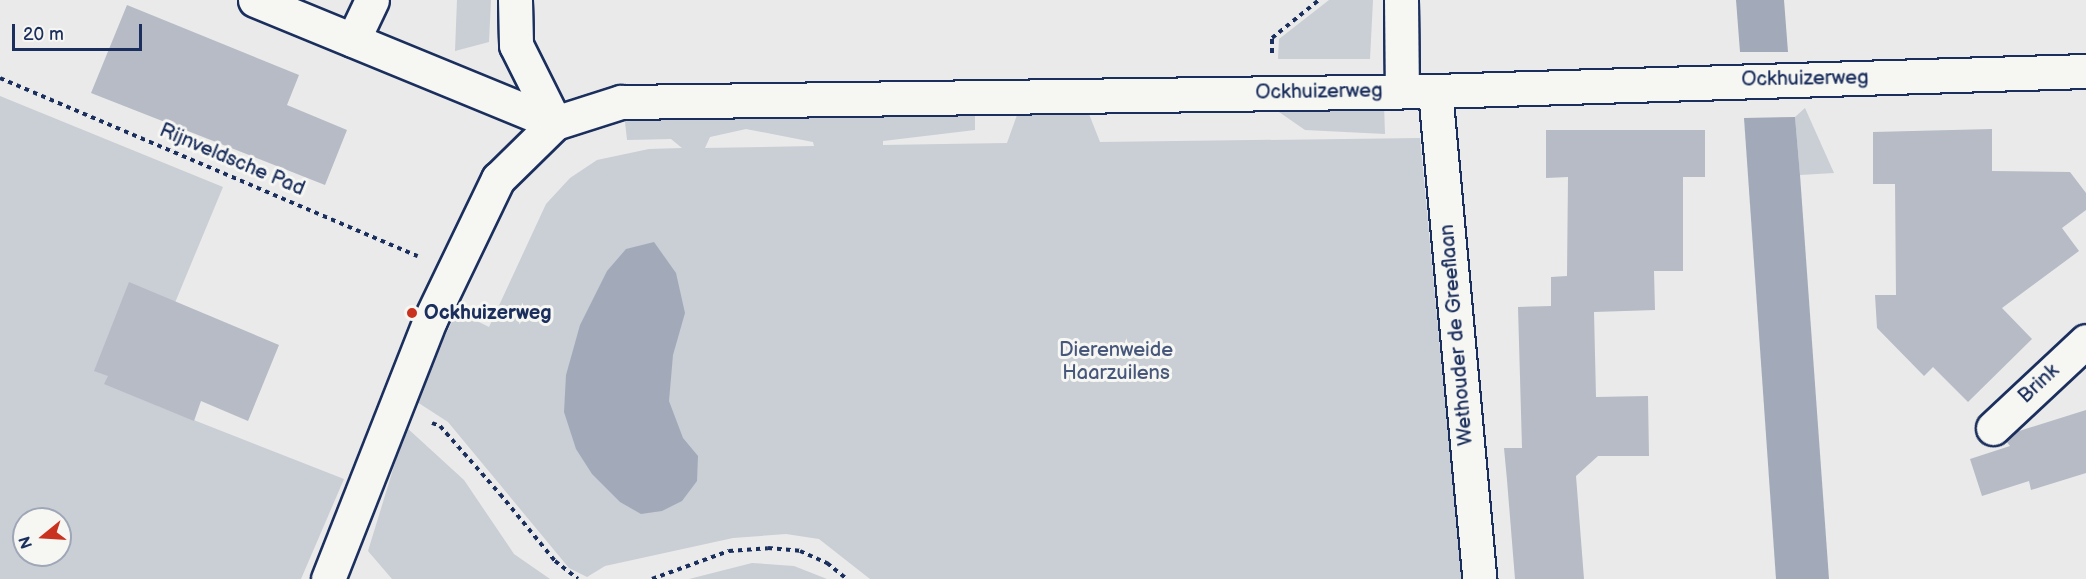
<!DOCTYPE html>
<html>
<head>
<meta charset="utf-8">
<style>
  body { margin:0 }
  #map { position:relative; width:2086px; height:579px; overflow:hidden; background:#e9eae9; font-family:"Balsamiq Sans",sans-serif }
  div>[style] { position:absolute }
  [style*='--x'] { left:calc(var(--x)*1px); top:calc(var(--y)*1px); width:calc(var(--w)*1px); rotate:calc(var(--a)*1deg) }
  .green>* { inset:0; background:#caced5 }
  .water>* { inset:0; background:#a2aaba }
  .building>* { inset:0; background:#b6bbc6 }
  .path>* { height:4px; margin-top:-2px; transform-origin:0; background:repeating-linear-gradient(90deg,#1b2f5e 0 4.5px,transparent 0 9px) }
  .roads { filter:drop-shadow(2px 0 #1b2f5e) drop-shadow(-2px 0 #1b2f5e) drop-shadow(0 2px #1b2f5e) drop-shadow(0 -2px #1b2f5e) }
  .minor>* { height:33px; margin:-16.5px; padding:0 16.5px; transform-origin:16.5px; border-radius:16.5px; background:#f6f6f2 }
  .dots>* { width:16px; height:16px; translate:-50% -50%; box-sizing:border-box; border:3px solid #f6f6f2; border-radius:50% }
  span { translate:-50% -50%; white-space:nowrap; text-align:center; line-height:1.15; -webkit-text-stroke:6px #f6f6f2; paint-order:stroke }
  .street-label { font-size:20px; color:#1b2f5e }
  .poi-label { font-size:20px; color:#1b2f5e; font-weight:700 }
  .left { translate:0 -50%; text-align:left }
  .park-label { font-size:20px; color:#47577c }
  .north { position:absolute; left:12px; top:507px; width:60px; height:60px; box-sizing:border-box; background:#f6f6f2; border:2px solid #9ea6b7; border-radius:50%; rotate:252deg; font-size:16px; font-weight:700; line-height:24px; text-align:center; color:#1b2f5e }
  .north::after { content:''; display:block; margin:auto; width:21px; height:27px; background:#c8321e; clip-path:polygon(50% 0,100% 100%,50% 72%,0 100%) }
  .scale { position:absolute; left:12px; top:24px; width:130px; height:27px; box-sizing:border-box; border:3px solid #1b2f5e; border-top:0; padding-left:8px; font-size:18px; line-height:21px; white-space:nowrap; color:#1b2f5e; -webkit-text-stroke:4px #f6f6f2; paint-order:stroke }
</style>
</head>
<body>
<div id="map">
  <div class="green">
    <div style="clip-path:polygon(457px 0,491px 0,489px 42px,455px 51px)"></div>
    <div style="clip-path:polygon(1329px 0,1373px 0,1370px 59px,1278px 59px,1279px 39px)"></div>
    <div style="clip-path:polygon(evenodd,0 96px,223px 187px,145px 375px,158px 406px,344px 479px,301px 579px,0 579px,0 96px,24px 519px,60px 519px,60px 555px,24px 555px,24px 519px)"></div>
    <div style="clip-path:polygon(1266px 103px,1384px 105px,1385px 134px,1305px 130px)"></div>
    <div style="clip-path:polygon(1805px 108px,1834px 173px,1800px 175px,1795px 117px)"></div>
    <div style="clip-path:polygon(evenodd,624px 113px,975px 114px,975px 130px,883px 141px,883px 145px,1007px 143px,1017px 115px,1089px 114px,1100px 142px,1420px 138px,1462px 579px,870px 579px,819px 539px,786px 534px,733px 538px,605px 566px,587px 577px,569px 568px,448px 422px,414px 400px,457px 311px,489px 327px,546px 204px,570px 178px,597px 160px,649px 149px,682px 148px,671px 139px,627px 140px,624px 113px,746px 129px,813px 142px,814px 146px,705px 148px,710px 137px,746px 129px)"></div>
    <div style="clip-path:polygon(406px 427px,464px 480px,514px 554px,550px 579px,392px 579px,368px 551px)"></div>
    <div style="clip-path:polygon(752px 563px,794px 566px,827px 579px,689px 579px)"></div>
  </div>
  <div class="water">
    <div style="clip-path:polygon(1736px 0,1784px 0,1788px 52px,1740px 52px)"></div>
    <div style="clip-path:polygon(1795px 117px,1800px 175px,1829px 579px,1776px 579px,1744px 118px)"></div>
    <div style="clip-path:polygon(654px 242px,676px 273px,685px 313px,673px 355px,669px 401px,683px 438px,698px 456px,697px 481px,682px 501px,662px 511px,641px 514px,620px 502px,592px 474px,576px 449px,564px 412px,566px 375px,580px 325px,607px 271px,626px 249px)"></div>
  </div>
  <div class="building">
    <div style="clip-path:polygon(127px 5px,299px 75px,287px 105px,347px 130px,325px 185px,91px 93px)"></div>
    <div style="clip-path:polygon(1992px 129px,1992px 171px,2070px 172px,2086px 193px,2086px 210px,2062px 228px,2079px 251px,2002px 308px,2032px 339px,1968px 402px,1933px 367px,1924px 376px,1877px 328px,1875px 295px,1896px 295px,1895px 184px,1873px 184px,1873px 132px)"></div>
    <div style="clip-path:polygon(1546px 130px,1705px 130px,1705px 177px,1683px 177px,1683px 271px,1654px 271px,1655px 310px,1594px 312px,1596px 397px,1648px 396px,1649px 456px,1598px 456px,1576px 476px,1584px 579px,1515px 579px,1507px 480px,1504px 448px,1522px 448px,1518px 307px,1551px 306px,1551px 277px,1567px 276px,1568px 177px,1546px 178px)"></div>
    <div style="clip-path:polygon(129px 282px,279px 345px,248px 421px,201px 401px,194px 421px,104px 384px,108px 376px,94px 371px)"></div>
    <div style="clip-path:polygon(2086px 410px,2086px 473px,2031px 490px,2029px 481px,1982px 496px,1970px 459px,2010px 446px,2006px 441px,2016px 432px)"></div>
  </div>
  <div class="path">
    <div style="--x:1272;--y:53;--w:15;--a:-90"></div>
    <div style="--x:1272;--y:38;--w:60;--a:-39"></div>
    <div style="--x:0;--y:78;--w:454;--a:23.1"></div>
    <div style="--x:432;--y:423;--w:9;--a:21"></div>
    <div style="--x:440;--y:426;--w:91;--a:48.6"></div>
    <div style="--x:500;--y:494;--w:87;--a:50.6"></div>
    <div style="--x:555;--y:561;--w:29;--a:38"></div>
    <div style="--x:652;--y:579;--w:82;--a:-20"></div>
    <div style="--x:729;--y:551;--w:39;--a:-4"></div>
    <div style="--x:768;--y:548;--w:32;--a:5"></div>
    <div style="--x:800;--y:551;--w:30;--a:24"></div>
    <div style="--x:827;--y:563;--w:26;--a:39"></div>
  </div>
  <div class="roads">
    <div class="minor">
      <div style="--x:255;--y:0;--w:324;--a:22.3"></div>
      <div style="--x:515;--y:0;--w:45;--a:88.7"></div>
      <div style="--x:516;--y:45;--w:87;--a:63.4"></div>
      <div style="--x:1401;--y:0;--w:91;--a:89.4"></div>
      <div style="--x:353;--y:40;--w:44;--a:-64.6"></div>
      <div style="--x:1435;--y:91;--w:490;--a:84.8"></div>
      <div style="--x:1993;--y:428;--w:127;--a:-43.1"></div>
      <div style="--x:328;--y:579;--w:278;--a:-68.5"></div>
      <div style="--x:430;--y:320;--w:157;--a:-64.3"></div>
      <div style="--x:498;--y:179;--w:80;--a:-44.5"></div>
      <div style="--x:555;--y:123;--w:69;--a:-17.7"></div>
      <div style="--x:621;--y:102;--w:814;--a:-0.77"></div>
      <div style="--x:1435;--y:91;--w:651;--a:-1.76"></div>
    </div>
  </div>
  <div class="dots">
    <div style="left:412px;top:313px;background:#c8321e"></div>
  </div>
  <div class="street-label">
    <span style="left:1805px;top:79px;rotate:-1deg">Ockhuizerweg</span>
    <span style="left:1319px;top:92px;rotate:-1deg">Ockhuizerweg</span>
    <span style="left:232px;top:160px;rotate:23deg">Rijnveldsche Pad</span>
    <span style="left:1457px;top:335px;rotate:-95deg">Wethouder de Greeflaan</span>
    <span style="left:2039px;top:384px;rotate:-43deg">Brink</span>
  </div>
  <div class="poi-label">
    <span class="left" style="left:424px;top:313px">Ockhuizerweg</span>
  </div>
  <div class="park-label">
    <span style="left:1116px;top:362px">Dierenweide<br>Haarzuilens</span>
  </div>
  <div class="north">N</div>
  <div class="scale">20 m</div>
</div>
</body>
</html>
